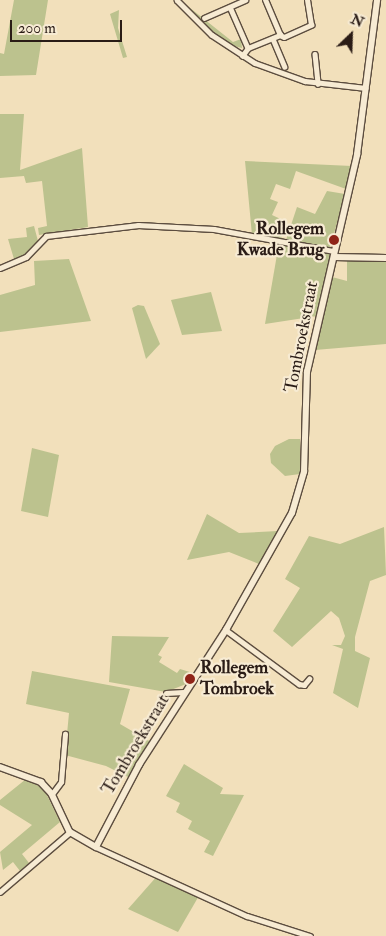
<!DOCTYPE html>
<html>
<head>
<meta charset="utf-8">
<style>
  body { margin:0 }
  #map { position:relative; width:386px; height:936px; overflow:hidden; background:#f2e0bb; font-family:"IM FELL Double Pica",serif }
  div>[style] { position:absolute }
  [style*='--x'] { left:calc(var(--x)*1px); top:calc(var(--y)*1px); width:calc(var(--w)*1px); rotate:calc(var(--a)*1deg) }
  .green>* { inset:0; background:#bcc28e }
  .roads { filter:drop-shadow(1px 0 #5c4d3f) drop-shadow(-1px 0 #5c4d3f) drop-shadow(0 1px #5c4d3f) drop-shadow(0 -1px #5c4d3f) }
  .street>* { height:4.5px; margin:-2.25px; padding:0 2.25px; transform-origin:2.25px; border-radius:2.25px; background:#f7ebd3 }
  .secondary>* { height:5.5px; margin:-2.75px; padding:0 2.75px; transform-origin:2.75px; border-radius:2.75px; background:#f7ebd3 }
  .dots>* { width:14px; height:14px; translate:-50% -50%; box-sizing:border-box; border:2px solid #f7ebd3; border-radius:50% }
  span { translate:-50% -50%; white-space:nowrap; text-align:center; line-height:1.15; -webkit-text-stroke:4.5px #f7ebd3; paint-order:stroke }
  .poi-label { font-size:18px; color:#2a1c16; font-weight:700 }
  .right { translate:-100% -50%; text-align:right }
  .left { translate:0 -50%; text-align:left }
  .street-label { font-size:18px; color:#2a1c16 }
  .north { position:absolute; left:326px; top:10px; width:50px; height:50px; -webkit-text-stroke:4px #f7ebd3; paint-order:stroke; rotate:24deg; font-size:14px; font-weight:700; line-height:20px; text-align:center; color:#2a1c16 }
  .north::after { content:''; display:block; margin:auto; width:18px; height:22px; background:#2a1c16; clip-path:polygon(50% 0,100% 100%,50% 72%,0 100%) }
  .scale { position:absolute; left:10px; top:20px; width:112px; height:22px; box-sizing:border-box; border:2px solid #2a1c16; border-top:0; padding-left:6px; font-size:15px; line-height:18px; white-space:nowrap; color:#2a1c16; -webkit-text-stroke:4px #f7ebd3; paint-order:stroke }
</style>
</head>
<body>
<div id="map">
  <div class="green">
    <div style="clip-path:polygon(14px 0,48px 0,36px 75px,0 76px,0 53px,4px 54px)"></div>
    <div style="clip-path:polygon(180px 0,233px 42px,241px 39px,242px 48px,230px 45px,209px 29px)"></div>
    <div style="clip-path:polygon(119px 10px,118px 28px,127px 57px,123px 58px,110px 14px)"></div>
    <div style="clip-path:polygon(0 114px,24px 114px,20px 170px,82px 148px,88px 227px,39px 235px,38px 228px,47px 226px,42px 181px,26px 183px,24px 176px,0 178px)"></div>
    <div style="clip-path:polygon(245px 161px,352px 166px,346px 189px,296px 171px,290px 189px,276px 184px,270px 199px,278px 202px,272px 215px,287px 222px,281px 239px,252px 235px)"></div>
    <div style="clip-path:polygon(327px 191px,345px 194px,330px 248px,286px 240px,297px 207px,315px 214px)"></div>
    <div style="clip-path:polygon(34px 226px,38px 241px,25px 255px,14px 259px,8px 239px,27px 237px,26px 228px)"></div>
    <div style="clip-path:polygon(279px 243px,331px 253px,317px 316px,265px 324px)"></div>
    <div style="clip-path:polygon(69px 259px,91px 321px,0 332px,0 295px,35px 285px,34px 261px)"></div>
    <div style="clip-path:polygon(347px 260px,386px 261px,386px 344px,315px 350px,332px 277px,347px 281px)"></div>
    <div style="clip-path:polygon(211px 292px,222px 331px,182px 335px,171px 300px)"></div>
    <div style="clip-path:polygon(138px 305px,144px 306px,160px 344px,146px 359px,132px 308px)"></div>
    <div style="clip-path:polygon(289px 439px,300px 439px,300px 474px,285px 476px,271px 463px,270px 454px,275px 446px)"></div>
    <div style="clip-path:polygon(32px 448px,59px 455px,48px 517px,21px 511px)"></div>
    <div style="clip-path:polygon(207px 514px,239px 533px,278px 531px,259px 564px,229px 552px,187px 560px)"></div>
    <div style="clip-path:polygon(384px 527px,386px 575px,370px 581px,355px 637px,355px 651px,370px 658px,358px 708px,333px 693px,343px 649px,332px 645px,341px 645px,345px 636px,339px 618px,331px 611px,292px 647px,273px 631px,300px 588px,285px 579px,309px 536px,340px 544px)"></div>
    <div style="clip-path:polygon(112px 636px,169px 637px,158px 655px,162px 657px,159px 662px,177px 673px,180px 669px,193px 673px,186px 684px,166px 692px,109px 682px)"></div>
    <div style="clip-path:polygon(32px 671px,130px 689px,120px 724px,151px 742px,130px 778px,106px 766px,65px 755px,69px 713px,26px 704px)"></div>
    <div style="clip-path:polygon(184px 764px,223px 788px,220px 794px,244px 795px,213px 856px,204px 852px,210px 841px,188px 829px,192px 821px,176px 812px,180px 803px,166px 796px)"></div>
    <div style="clip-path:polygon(26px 779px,44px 789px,60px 822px,22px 854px,29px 863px,20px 871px,13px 862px,3px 870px,0 852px,32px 825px,0 805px,0 800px)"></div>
    <div style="clip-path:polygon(158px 875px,200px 894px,178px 932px,128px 909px)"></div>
  </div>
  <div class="roads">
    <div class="street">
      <div style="--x:177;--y:0;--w:49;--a:45"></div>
      <div style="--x:212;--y:35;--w:51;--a:33.1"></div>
      <div style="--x:255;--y:63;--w:53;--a:19.8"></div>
      <div style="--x:305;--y:81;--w:61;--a:6.5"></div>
      <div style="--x:230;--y:7;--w:45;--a:66.3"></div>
      <div style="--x:204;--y:18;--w:45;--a:-23.7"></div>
      <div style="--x:280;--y:35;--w:4;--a:27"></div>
      <div style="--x:284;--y:37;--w:30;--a:-24"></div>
      <div style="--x:311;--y:25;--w:25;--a:-99"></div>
      <div style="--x:273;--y:39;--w:30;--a:67"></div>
      <div style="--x:315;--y:54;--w:30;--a:84"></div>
      <div style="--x:242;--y:56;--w:10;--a:-53"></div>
      <div style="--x:248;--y:48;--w:35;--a:-22"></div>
      <div style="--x:280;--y:35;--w:38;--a:-113"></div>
      <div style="--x:0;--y:268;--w:28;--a:-23"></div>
      <div style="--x:26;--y:257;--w:29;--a:-46"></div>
      <div style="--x:46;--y:236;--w:93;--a:-6.8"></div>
      <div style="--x:138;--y:225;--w:76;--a:3"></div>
      <div style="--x:214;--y:229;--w:122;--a:10.4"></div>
      <div style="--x:226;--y:630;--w:91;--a:36.5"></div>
      <div style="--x:299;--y:684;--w:5;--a:11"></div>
      <div style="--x:304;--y:685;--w:8;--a:-50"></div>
      <div style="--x:166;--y:693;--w:17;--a:-3"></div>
      <div style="--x:52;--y:794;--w:15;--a:-53"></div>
      <div style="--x:61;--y:782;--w:48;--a:-85.2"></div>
      <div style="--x:96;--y:847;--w:166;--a:24.6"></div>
      <div style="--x:247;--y:916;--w:66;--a:17.6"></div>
      <div style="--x:0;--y:892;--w:92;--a:-40.6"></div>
    </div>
    <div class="secondary">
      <div style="--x:334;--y:257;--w:52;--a:1.1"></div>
      <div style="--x:0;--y:767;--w:44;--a:20.1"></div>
      <div style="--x:41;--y:782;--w:16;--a:47"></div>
      <div style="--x:52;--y:794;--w:42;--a:64.7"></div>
      <div style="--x:70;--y:832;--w:30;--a:30"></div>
      <div style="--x:96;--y:847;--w:93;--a:-62.3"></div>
      <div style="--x:139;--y:765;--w:161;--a:-57.2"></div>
      <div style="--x:226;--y:630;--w:134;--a:-60.6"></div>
      <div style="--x:292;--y:513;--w:43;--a:-73.7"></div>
      <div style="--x:304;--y:472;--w:100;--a:-88.3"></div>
      <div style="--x:307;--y:372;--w:223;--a:-77"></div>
      <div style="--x:357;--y:155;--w:156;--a:-82.6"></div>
    </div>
  </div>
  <div class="dots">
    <div style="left:334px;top:240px;background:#8f2418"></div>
    <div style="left:190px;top:679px;background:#8f2418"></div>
  </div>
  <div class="poi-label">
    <span class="right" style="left:324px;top:240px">Rollegem<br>Kwade Brug</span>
    <span class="left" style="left:200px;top:679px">Rollegem<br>Tombroek</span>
  </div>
  <div class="street-label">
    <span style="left:302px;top:337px;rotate:-79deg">Tombroekstraat</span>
    <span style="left:136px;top:745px;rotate:-59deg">Tombroekstraat</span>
  </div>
  <div class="north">N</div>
  <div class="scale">200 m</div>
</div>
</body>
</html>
